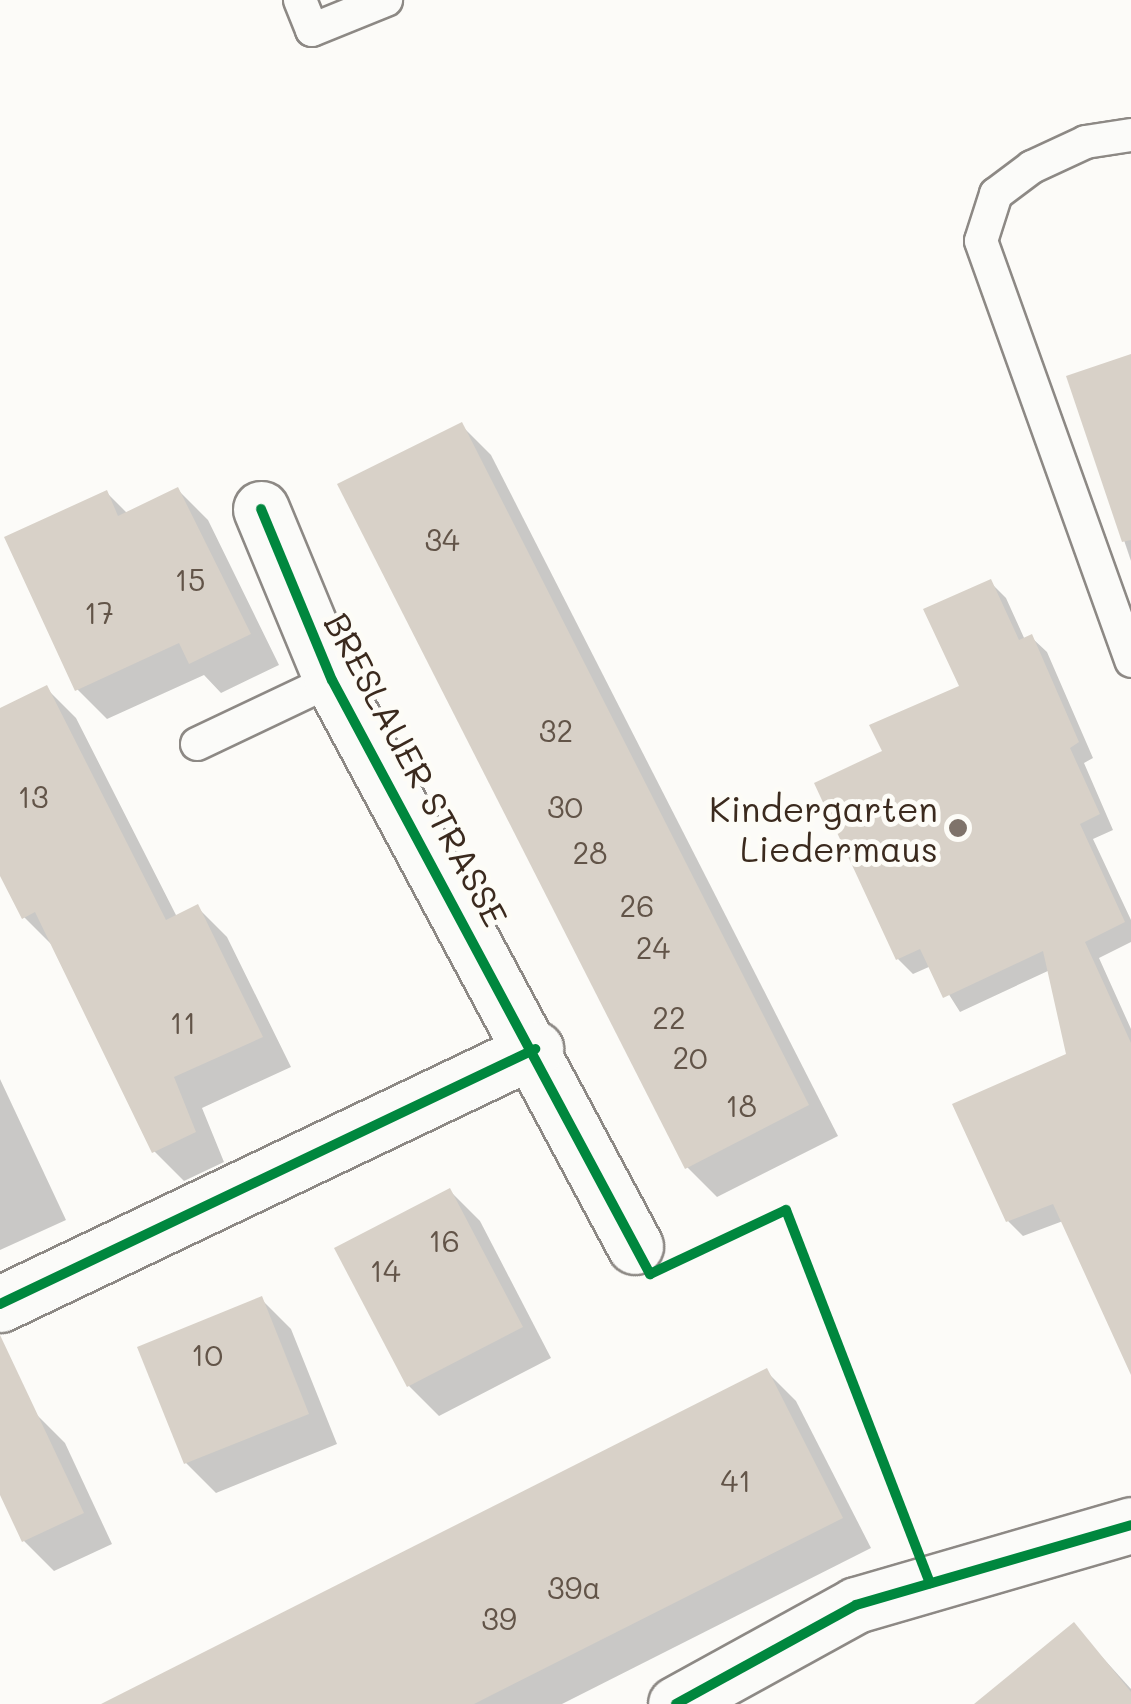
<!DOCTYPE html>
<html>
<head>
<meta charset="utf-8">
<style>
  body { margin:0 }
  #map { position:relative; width:1131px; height:1704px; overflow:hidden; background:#fcfbf8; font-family:Mali,sans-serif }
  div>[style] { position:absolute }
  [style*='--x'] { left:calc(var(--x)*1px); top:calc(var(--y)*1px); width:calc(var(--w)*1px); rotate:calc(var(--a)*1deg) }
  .shadow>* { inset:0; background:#0003 }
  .building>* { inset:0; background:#d8d1c8 }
  .roads { filter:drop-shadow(2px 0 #8d8985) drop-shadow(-2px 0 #8d8985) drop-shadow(0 2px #8d8985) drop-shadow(0 -2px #8d8985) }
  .lane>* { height:32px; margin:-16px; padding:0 16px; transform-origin:16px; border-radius:16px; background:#fbfbf9 }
  .street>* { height:55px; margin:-27.5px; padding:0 27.5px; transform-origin:27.5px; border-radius:27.5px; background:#fbfbf9 }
  .cycleway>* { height:10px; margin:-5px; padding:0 5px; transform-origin:5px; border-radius:5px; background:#00873e }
  .dots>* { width:28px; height:28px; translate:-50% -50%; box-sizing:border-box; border:5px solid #fdfcf7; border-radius:50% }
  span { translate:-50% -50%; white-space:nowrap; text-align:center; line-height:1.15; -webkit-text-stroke:10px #fdfcf7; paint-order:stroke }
  .number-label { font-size:30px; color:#625448 }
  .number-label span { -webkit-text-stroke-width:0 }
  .street-label { font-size:35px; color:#3b2a1e }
  .poi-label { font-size:35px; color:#3b2a1e }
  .right { translate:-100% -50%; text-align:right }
</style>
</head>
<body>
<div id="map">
  <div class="shadow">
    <div style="clip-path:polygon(1131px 357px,1131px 561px,1069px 377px)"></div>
    <div style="clip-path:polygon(461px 425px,491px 455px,838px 1136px,717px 1197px,687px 1167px)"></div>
    <div style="clip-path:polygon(178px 490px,208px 520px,279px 665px,221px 693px,204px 675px,107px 719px,77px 689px,107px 493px,128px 514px)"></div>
    <div style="clip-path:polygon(990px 582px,1006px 598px,1025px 640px,1031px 637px,1047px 652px,1093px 758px,1084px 763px,1113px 830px,1093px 839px,1131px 920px,1131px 942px,1099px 958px,1131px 1029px,1131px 1362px,1063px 1221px,1023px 1236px,1008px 1221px,1069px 1056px,1050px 970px,960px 1012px,931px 966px,913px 974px,898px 959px,885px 752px,962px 687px)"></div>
    <div style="clip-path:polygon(46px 688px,76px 718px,177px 917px,197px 907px,227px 937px,291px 1067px,202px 1108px,224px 1162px,184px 1181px,154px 1151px,55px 948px,24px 917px,0 870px,0 711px)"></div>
    <div style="clip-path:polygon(0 1079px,66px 1220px,0 1250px)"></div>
    <div style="clip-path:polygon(450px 1191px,480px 1221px,551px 1358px,439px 1416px,409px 1386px)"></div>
    <div style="clip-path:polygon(261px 1299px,291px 1329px,337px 1444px,216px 1493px,186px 1463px)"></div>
    <div style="clip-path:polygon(766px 1371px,796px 1401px,871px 1548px,562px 1704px,107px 1704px)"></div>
    <div style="clip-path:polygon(35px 1413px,65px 1443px,112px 1544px,54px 1571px,24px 1541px,0 1489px,0 1429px)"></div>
    <div style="clip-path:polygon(1074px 1626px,1131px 1689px,1131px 1704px,978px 1704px)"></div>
  </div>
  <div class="building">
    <div style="clip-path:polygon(1131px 354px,1131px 540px,1122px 542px,1066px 376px)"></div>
    <div style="clip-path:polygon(462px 422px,809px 1105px,685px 1169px,337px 484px)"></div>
    <div style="clip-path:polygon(178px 487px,251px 634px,189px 664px,179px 643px,75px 691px,4px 537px,107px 490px,118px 516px)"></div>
    <div style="clip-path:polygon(991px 579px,1019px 640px,1032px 634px,1079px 742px,1070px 748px,1100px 814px,1080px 824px,1125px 922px,1085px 942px,1131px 1043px,1131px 1375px,1053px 1204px,1006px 1222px,952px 1104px,1066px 1054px,1043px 951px,943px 998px,920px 949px,896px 960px,814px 783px,882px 751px,869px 725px,959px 686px,923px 609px)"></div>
    <div style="clip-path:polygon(47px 685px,166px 920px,198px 904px,263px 1037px,174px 1077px,196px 1132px,152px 1153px,35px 912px,22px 919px,0 876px,0 708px)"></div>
    <div style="clip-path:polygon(450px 1188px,523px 1327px,407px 1387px,334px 1248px)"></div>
    <div style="clip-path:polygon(262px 1296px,309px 1414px,184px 1464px,137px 1347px)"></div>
    <div style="clip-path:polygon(0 1335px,84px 1513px,22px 1542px,0 1495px)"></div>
    <div style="clip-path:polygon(767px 1368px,843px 1518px,474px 1704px,101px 1704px)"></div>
    <div style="clip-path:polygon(1074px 1622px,1131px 1692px,1131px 1704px,974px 1704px)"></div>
  </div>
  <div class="roads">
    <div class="lane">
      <div style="--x:300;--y:0;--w:32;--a:68"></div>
      <div style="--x:312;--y:30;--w:80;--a:-22.1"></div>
      <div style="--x:1131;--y:135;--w:46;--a:171.2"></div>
      <div style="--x:1086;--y:142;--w:60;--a:155.2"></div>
      <div style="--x:1032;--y:167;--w:45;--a:143.1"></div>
      <div style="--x:996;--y:194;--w:49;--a:107.7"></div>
      <div style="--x:981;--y:241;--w:446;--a:70.3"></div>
      <div style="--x:197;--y:744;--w:149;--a:-25.4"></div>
    </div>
    <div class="street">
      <div style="--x:261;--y:509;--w:185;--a:67.5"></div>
      <div style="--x:332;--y:680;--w:642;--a:61.84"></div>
      <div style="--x:0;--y:1304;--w:593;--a:-25.48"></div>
      <div style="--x:676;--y:1704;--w:205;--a:-28.8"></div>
      <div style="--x:856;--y:1605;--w:286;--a:-16.2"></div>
    </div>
  </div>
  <div class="cycleway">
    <div style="--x:261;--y:509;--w:185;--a:67.5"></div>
    <div style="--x:332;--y:680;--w:674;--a:61.84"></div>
    <div style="--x:650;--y:1274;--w:150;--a:-25.2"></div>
    <div style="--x:786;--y:1210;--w:400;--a:68.9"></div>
    <div style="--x:0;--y:1304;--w:593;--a:-25.48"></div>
    <div style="--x:676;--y:1704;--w:205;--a:-28.8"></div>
    <div style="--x:856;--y:1605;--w:286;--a:-16.2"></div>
  </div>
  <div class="dots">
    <div style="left:958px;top:828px;background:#7f736a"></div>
  </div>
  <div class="number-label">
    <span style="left:442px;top:539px">34</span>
    <span style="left:190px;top:579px">15</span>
    <span style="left:99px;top:612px">17</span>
    <span style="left:556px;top:730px">32</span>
    <span style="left:33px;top:796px">13</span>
    <span style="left:565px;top:806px">30</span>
    <span style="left:590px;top:852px">28</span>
    <span style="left:637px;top:905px">26</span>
    <span style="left:653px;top:947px">24</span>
    <span style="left:669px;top:1017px">22</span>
    <span style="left:183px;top:1022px">11</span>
    <span style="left:690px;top:1057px">20</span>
    <span style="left:741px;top:1105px">18</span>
    <span style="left:444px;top:1240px">16</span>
    <span style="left:385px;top:1270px">14</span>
    <span style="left:207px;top:1354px">10</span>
    <span style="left:736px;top:1480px">41</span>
    <span style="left:574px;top:1587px">39a</span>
    <span style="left:499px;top:1618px">39</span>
  </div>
  <div class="street-label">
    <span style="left:417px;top:769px;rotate:62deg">BRESLAUER STRASSE</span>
  </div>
  <div class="poi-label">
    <span class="right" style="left:938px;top:828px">Kindergarten<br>Liedermaus</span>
  </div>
</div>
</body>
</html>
